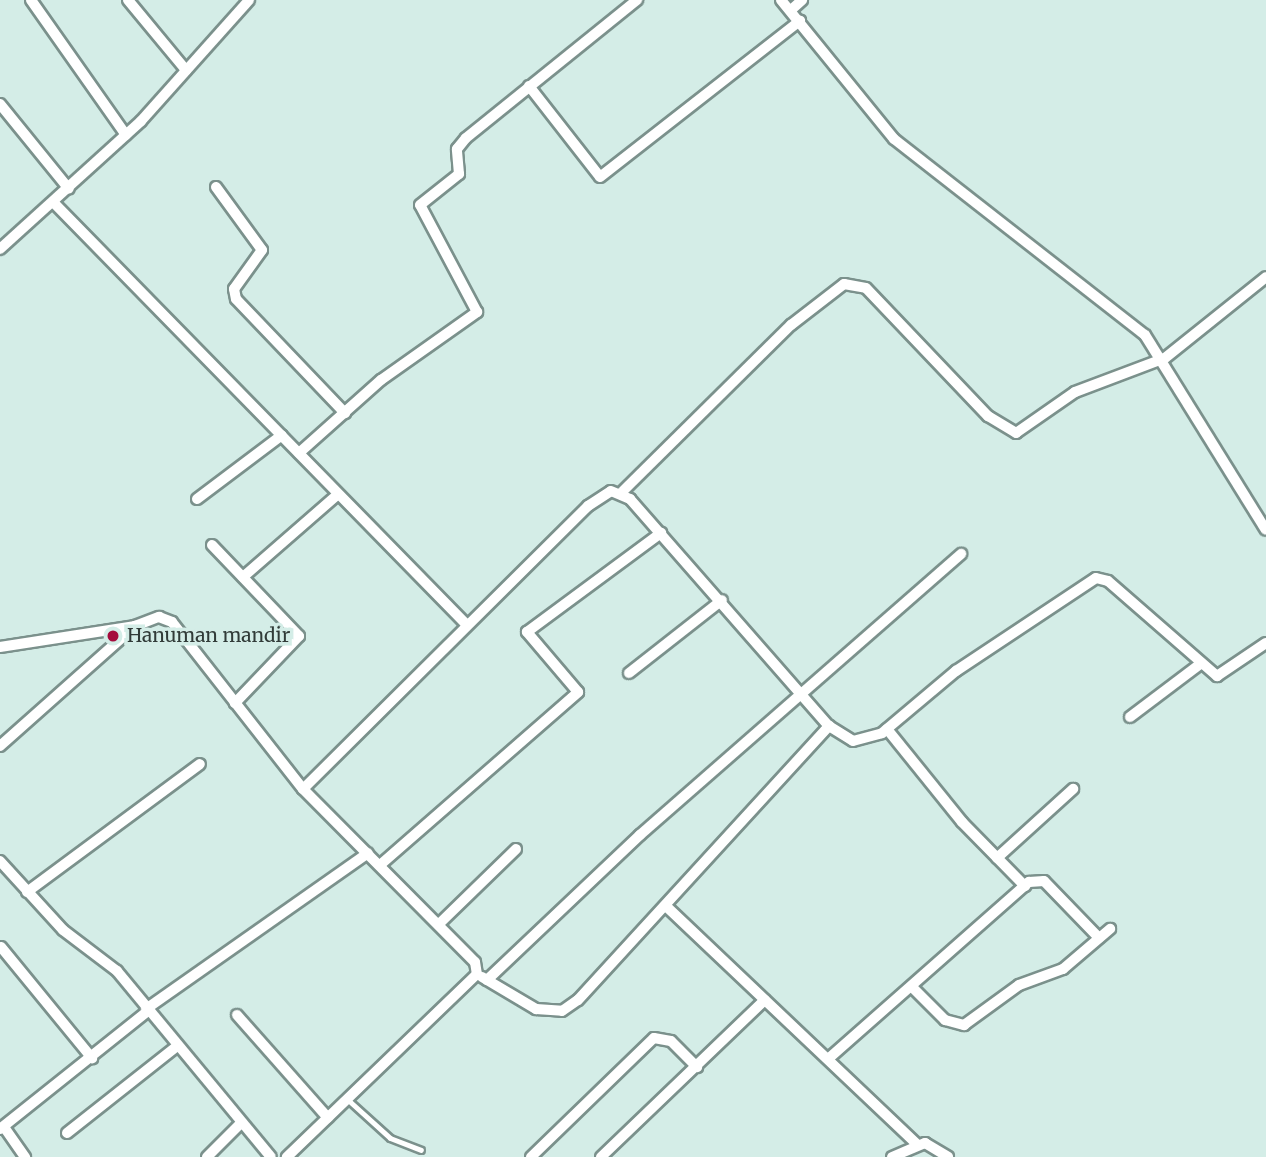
<!DOCTYPE html>
<html>
<head>
<meta charset="utf-8">
<style>
  body { margin:0 }
  #map { position:relative; width:1266px; height:1157px; overflow:hidden; background:#d4ede7; font-family:Merriweather,serif }
  div>[style] { position:absolute }
  [style*='--x'] { left:calc(var(--x)*1px); top:calc(var(--y)*1px); width:calc(var(--w)*1px); rotate:calc(var(--a)*1deg) }
  .roads { filter:drop-shadow(2px 0 #7b918c) drop-shadow(-2px 0 #7b918c) drop-shadow(0 2px #7b918c) drop-shadow(0 -2px #7b918c) }
  .service>* { height:5px; margin:-2.5px; padding:0 2.5px; transform-origin:2.5px; border-radius:2.5px; background:#fff }
  .minor>* { height:10px; margin:-5px; padding:0 5px; transform-origin:5px; border-radius:5px; background:#fff }
  .dots>* { width:19px; height:19px; translate:-50% -50%; box-sizing:border-box; border:4px solid #d4ede7; border-radius:50% }
  span { translate:-50% -50%; white-space:nowrap; text-align:center; line-height:1.15; -webkit-text-stroke:7px #d4ede7; paint-order:stroke }
  .poi-label { font-size:19px; color:#313b38 }
  .left { translate:0 -50%; text-align:left }
</style>
</head>
<body>
<div id="map">
  <div class="roads">
    <div class="service">
      <div style="--x:347;--y:1099;--w:58;--a:42.2"></div>
      <div style="--x:390;--y:1138;--w:33;--a:21"></div>
    </div>
    <div class="minor">
      <div style="--x:31;--y:0;--w:165;--a:54.9"></div>
      <div style="--x:128;--y:0;--w:91;--a:50.4"></div>
      <div style="--x:781;--y:0;--w:179;--a:50.9"></div>
      <div style="--x:894;--y:139;--w:318;--a:38"></div>
      <div style="--x:1145;--y:335;--w:229;--a:58.2"></div>
      <div style="--x:791;--y:10;--w:15;--a:-42"></div>
      <div style="--x:529;--y:86;--w:115;--a:52"></div>
      <div style="--x:600;--y:177;--w:254;--a:-38"></div>
      <div style="--x:0;--y:104;--w:109;--a:50.9"></div>
      <div style="--x:216;--y:187;--w:78;--a:53.9"></div>
      <div style="--x:262;--y:250;--w:48;--a:125.7"></div>
      <div style="--x:234;--y:289;--w:10;--a:79"></div>
      <div style="--x:236;--y:299;--w:158;--a:46.3"></div>
      <div style="--x:54;--y:203;--w:589;--a:45.62"></div>
      <div style="--x:0;--y:249;--w:190;--a:-42.2"></div>
      <div style="--x:141;--y:121;--w:162;--a:-48.2"></div>
      <div style="--x:299;--y:453;--w:110;--a:-41.7"></div>
      <div style="--x:381;--y:380;--w:118;--a:-35.3"></div>
      <div style="--x:477;--y:312;--w:121;--a:-118"></div>
      <div style="--x:420;--y:205;--w:50;--a:-38.5"></div>
      <div style="--x:459;--y:174;--w:25;--a:-95"></div>
      <div style="--x:457;--y:149;--w:14;--a:-51"></div>
      <div style="--x:466;--y:138;--w:220;--a:-38.9"></div>
      <div style="--x:623;--y:491;--w:236;--a:-44.7"></div>
      <div style="--x:791;--y:325;--w:67;--a:-37.7"></div>
      <div style="--x:844;--y:284;--w:22;--a:10"></div>
      <div style="--x:866;--y:288;--w:177;--a:46.4"></div>
      <div style="--x:988;--y:416;--w:33;--a:31"></div>
      <div style="--x:1016;--y:433;--w:72;--a:-34.8"></div>
      <div style="--x:1075;--y:392;--w:96;--a:-20.7"></div>
      <div style="--x:1165;--y:358;--w:129;--a:-38.7"></div>
      <div style="--x:197;--y:499;--w:106;--a:-37"></div>
      <div style="--x:212;--y:545;--w:126;--a:46.3"></div>
      <div style="--x:299;--y:636;--w:93;--a:133.7"></div>
      <div style="--x:243;--y:577;--w:126;--a:-41.1"></div>
      <div style="--x:0;--y:647;--w:137;--a:-8.8"></div>
      <div style="--x:629;--y:673;--w:118;--a:-38.1"></div>
      <div style="--x:1130;--y:717;--w:88;--a:-37.1"></div>
      <div style="--x:887;--y:729;--w:119;--a:51.1"></div>
      <div style="--x:962;--y:822;--w:90;--a:45.5"></div>
      <div style="--x:0;--y:746;--w:181;--a:-41.6"></div>
      <div style="--x:135;--y:626;--w:26;--a:-21"></div>
      <div style="--x:159;--y:617;--w:14;--a:21"></div>
      <div style="--x:172;--y:622;--w:212;--a:51.9"></div>
      <div style="--x:303;--y:789;--w:244;--a:45.2"></div>
      <div style="--x:475;--y:962;--w:12;--a:81"></div>
      <div style="--x:477;--y:974;--w:264;--a:136.1"></div>
      <div style="--x:303;--y:789;--w:402;--a:-44.8"></div>
      <div style="--x:588;--y:506;--w:27;--a:-33"></div>
      <div style="--x:611;--y:491;--w:21;--a:23"></div>
      <div style="--x:630;--y:499;--w:302;--a:48.8"></div>
      <div style="--x:829;--y:726;--w:28;--a:32"></div>
      <div style="--x:853;--y:741;--w:30;--a:-15"></div>
      <div style="--x:882;--y:733;--w:97;--a:-40"></div>
      <div style="--x:956;--y:671;--w:168;--a:-33.6"></div>
      <div style="--x:1096;--y:578;--w:12;--a:14"></div>
      <div style="--x:1108;--y:581;--w:145;--a:41.1"></div>
      <div style="--x:1217;--y:676;--w:59;--a:-34"></div>
      <div style="--x:997;--y:858;--w:103;--a:-42.2"></div>
      <div style="--x:0;--y:861;--w:93;--a:47.6"></div>
      <div style="--x:63;--y:930;--w:68;--a:37.2"></div>
      <div style="--x:117;--y:971;--w:241;--a:50.4"></div>
      <div style="--x:380;--y:865;--w:263;--a:-41.1"></div>
      <div style="--x:578;--y:692;--w:79;--a:-130.4"></div>
      <div style="--x:527;--y:632;--w:167;--a:-36.5"></div>
      <div style="--x:27;--y:892;--w:215;--a:-36.5"></div>
      <div style="--x:668;--y:908;--w:342;--a:43.5"></div>
      <div style="--x:440;--y:923;--w:106;--a:-44.2"></div>
      <div style="--x:1;--y:947;--w:144;--a:50.7"></div>
      <div style="--x:482;--y:977;--w:63;--a:30.7"></div>
      <div style="--x:536;--y:1009;--w:26;--a:4"></div>
      <div style="--x:562;--y:1011;--w:19;--a:-35"></div>
      <div style="--x:578;--y:1000;--w:372;--a:-47.5"></div>
      <div style="--x:487;--y:980;--w:211;--a:-43.5"></div>
      <div style="--x:640;--y:835;--w:427;--a:-41.2"></div>
      <div style="--x:912;--y:987;--w:47;--a:45"></div>
      <div style="--x:945;--y:1020;--w:20;--a:15"></div>
      <div style="--x:964;--y:1025;--w:68;--a:-36"></div>
      <div style="--x:1019;--y:985;--w:47;--a:-20"></div>
      <div style="--x:1063;--y:969;--w:62;--a:-40.4"></div>
      <div style="--x:146;--y:1009;--w:271;--a:-35.1"></div>
      <div style="--x:237;--y:1015;--w:137;--a:48.5"></div>
      <div style="--x:828;--y:1059;--w:268;--a:-41.4"></div>
      <div style="--x:1029;--y:882;--w:15;--a:-4"></div>
      <div style="--x:1044;--y:881;--w:79;--a:46"></div>
      <div style="--x:4;--y:1127;--w:37;--a:55"></div>
      <div style="--x:0;--y:1129;--w:189;--a:-38.6"></div>
      <div style="--x:67;--y:1133;--w:139;--a:-38.3"></div>
      <div style="--x:207;--y:1157;--w:47;--a:-45"></div>
      <div style="--x:531;--y:1157;--w:171;--a:-44.1"></div>
      <div style="--x:654;--y:1038;--w:17;--a:10"></div>
      <div style="--x:671;--y:1041;--w:37;--a:45"></div>
      <div style="--x:601;--y:1157;--w:227;--a:-43.8"></div>
      <div style="--x:892;--y:1157;--w:36;--a:-23"></div>
      <div style="--x:925;--y:1143;--w:27;--a:31"></div>
    </div>
  </div>
  <div class="dots">
    <div style="left:113px;top:636px;background:#a50c3d"></div>
  </div>
  <div class="poi-label">
    <span class="left" style="left:127px;top:636px">Hanuman mandir</span>
  </div>
</div>
</body>
</html>
